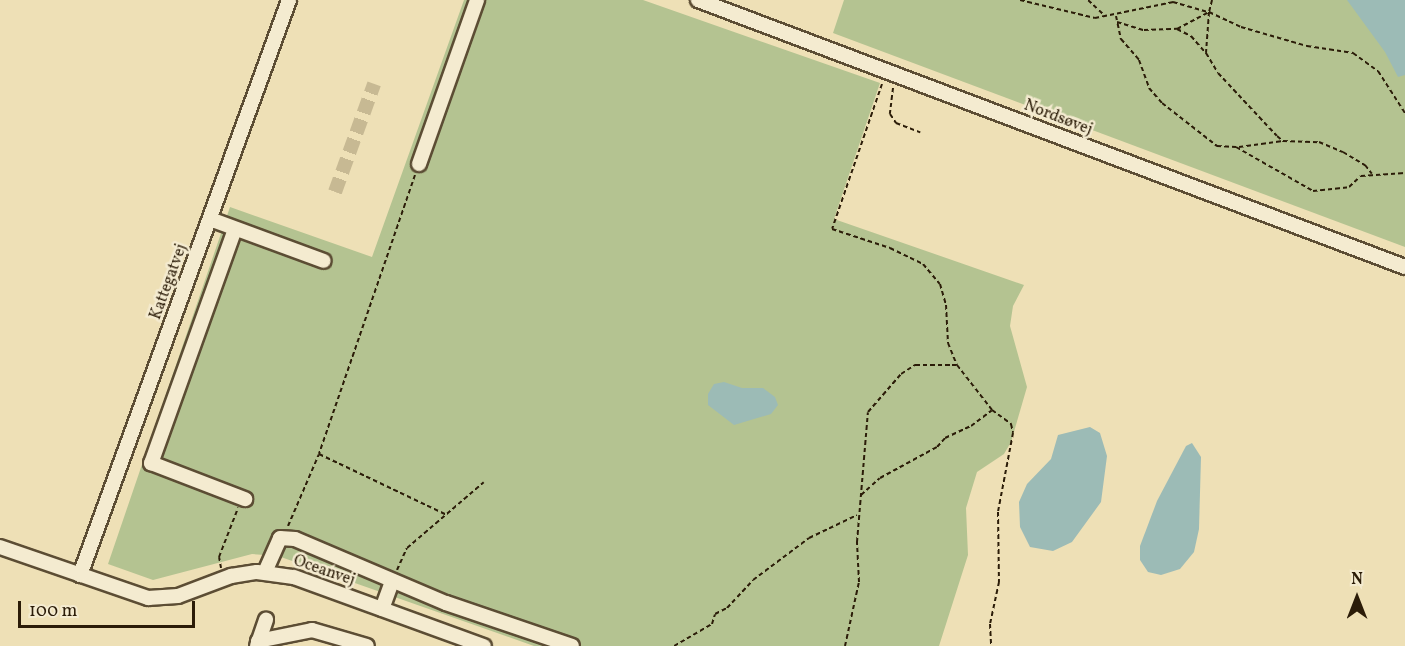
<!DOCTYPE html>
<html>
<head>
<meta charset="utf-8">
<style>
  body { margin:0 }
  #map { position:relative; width:1405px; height:646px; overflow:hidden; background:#eee0b6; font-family:Vollkorn,serif }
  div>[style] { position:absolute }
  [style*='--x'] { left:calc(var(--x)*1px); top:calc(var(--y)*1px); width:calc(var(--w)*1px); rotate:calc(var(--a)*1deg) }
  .green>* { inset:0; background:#b4c391 }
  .water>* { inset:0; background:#9cbbb6 }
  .minor-tunnel>* { height:14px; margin-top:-7px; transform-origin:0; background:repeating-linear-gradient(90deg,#c7b993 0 14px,transparent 0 21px) }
  .path>* { height:2px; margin-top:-1px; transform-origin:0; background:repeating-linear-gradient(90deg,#2b1c08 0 4.5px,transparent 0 7.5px) }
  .roads { filter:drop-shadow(2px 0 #5c4d34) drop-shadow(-2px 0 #5c4d34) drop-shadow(0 2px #5c4d34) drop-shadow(0 -2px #5c4d34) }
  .minor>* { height:14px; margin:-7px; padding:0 7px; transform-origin:7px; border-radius:7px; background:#f4ebd0 }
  span { translate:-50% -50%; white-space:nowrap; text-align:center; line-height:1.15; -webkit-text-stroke:5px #f4ebd0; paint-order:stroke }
  .street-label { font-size:16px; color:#2b1c08 }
  .north { position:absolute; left:1327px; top:568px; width:60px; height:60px; -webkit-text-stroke:4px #f4ebd0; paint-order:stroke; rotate:0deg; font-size:16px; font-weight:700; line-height:24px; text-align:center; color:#2b1c08 }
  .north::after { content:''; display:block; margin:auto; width:21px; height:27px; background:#2b1c08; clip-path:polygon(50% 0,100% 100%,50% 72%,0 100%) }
  .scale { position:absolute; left:18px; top:601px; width:177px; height:27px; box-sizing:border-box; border:3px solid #2b1c08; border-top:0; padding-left:8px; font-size:18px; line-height:21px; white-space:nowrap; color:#2b1c08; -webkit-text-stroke:4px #f4ebd0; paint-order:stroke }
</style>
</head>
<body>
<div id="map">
  <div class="green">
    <div style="clip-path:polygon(464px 0,643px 0,880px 83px,834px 219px,1024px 285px,1013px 306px,1010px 326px,1027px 387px,1011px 442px,1004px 454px,977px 472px,966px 508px,968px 555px,939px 646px,534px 646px,278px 556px,252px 554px,153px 580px,108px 564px,230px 207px,372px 257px)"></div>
    <div style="clip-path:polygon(844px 0,1405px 0,1405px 247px,833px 33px)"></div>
  </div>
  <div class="water">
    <div style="clip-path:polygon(1347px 0,1405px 0,1405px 75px,1398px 77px,1385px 52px)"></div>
    <div style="clip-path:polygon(724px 382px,742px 388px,763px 388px,775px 397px,778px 405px,771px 414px,734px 425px,708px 405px,708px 394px,714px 384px)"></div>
    <div style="clip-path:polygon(1090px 427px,1100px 433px,1107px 456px,1101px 502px,1072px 542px,1053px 551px,1030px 547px,1020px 527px,1019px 502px,1027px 484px,1051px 459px,1058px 435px)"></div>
    <div style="clip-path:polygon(1192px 443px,1201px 457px,1199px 529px,1194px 552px,1180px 569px,1161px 575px,1148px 572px,1140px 560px,1140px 546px,1157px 501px,1186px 446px)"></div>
  </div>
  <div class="minor-tunnel">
    <div style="--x:335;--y:192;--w:115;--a:-70.1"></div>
  </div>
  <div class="path">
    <div style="--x:1020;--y:0;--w:77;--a:13.5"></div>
    <div style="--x:1095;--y:18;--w:80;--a:-11.6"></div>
    <div style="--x:1173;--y:2;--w:37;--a:16"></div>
    <div style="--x:1088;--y:0;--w:23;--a:43"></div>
    <div style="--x:1212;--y:0;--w:12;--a:104"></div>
    <div style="--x:1209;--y:12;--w:35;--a:25"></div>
    <div style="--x:1241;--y:27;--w:69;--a:16.1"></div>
    <div style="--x:1307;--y:46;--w:47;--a:8.7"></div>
    <div style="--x:1353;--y:53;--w:31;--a:36"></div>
    <div style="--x:1378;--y:71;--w:50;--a:57.3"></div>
    <div style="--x:1209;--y:12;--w:41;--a:94.2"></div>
    <div style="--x:1206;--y:53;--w:23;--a:59"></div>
    <div style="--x:1218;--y:73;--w:86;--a:46.9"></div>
    <div style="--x:1277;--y:136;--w:8;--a:40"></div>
    <div style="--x:1283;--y:141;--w:36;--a:2"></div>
    <div style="--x:1319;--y:142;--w:26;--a:23"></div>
    <div style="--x:1343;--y:152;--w:26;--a:31"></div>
    <div style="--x:1365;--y:165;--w:11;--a:52"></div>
    <div style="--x:1116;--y:16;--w:24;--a:78"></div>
    <div style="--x:1121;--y:39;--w:28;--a:49"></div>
    <div style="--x:1139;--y:60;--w:30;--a:70"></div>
    <div style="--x:1149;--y:88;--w:20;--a:49"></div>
    <div style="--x:1162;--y:103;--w:70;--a:38"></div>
    <div style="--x:1217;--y:146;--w:19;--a:3"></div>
    <div style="--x:1236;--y:147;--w:89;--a:29.7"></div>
    <div style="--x:1313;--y:191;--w:36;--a:-6"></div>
    <div style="--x:1349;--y:187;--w:16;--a:-43"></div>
    <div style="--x:1361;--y:176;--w:44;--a:-3.9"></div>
    <div style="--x:1117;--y:22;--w:28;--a:17"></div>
    <div style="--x:1144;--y:30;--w:33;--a:-2"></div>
    <div style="--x:1177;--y:29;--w:16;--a:27"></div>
    <div style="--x:1191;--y:36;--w:23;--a:49"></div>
    <div style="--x:1177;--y:29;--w:36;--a:-28"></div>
    <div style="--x:882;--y:84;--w:153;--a:109"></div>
    <div style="--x:832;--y:229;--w:61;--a:18.1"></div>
    <div style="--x:890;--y:248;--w:37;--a:26"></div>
    <div style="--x:923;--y:264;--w:26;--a:50"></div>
    <div style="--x:940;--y:284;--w:22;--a:74"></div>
    <div style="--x:946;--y:305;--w:38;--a:87"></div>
    <div style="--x:948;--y:343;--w:24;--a:68"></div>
    <div style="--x:957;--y:365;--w:57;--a:52.1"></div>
    <div style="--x:992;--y:410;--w:24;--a:36"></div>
    <div style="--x:1011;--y:424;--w:9;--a:77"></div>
    <div style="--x:1013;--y:433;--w:80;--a:100.8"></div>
    <div style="--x:998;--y:512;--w:70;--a:89.2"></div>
    <div style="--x:999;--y:582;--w:43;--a:102.1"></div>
    <div style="--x:990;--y:624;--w:22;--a:87"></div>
    <div style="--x:893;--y:88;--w:26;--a:97"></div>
    <div style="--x:890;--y:114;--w:11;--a:56"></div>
    <div style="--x:896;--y:123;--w:26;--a:21"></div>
    <div style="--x:1239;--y:147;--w:44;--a:-7.8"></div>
    <div style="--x:415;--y:175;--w:295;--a:109"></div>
    <div style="--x:319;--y:454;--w:140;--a:25.5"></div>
    <div style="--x:861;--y:495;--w:25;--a:-42"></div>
    <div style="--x:880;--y:478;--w:65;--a:-28.5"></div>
    <div style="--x:937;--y:447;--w:12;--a:-48"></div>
    <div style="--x:945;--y:438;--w:29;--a:-25"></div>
    <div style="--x:971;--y:426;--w:26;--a:-37"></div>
    <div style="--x:288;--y:526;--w:78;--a:-66.7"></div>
    <div style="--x:221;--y:568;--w:11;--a:-100"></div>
    <div style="--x:219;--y:557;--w:53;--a:-68.8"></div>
    <div style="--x:397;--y:570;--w:24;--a:-66"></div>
    <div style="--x:407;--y:548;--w:101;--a:-40.6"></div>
    <div style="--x:674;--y:646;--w:44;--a:-30.1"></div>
    <div style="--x:712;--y:624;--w:10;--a:-73"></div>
    <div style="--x:715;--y:614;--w:13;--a:-27"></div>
    <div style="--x:727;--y:608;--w:38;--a:-47"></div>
    <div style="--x:753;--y:580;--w:70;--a:-36.9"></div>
    <div style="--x:809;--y:538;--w:53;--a:-25.6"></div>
    <div style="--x:845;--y:646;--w:66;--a:-77.7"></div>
    <div style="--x:859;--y:582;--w:40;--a:-92.9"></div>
    <div style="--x:857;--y:542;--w:130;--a:-85.2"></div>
    <div style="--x:868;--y:412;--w:50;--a:-49"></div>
    <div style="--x:901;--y:374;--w:17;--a:-33"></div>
    <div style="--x:915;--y:365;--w:41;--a:0"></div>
  </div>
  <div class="roads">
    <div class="minor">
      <div style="--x:698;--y:0;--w:756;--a:20.69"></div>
      <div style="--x:419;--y:164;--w:174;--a:-70.5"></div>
      <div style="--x:210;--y:219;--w:121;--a:20.2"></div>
      <div style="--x:235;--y:229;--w:249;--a:109.7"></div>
      <div style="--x:151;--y:463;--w:101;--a:21"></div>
      <div style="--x:0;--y:547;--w:157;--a:19"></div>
      <div style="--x:148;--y:598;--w:30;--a:-4"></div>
      <div style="--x:178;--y:596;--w:57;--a:-20.7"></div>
      <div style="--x:231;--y:576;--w:26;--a:-9"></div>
      <div style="--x:257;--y:572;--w:37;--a:8"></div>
      <div style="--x:294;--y:577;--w:202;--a:20"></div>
      <div style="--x:265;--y:572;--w:37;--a:-66"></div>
      <div style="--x:280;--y:538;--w:15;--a:4"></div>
      <div style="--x:295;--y:539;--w:164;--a:23"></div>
      <div style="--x:446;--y:603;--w:133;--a:18.8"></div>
      <div style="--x:80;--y:575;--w:612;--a:-70.02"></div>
      <div style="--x:382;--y:609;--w:30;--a:-70"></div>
      <div style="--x:258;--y:641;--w:55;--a:-11.5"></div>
      <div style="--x:312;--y:630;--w:57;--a:16.2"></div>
      <div style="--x:257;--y:646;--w:28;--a:-71"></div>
    </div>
  </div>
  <div class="street-label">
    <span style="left:1058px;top:118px;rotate:21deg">Nordsøvej</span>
    <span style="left:169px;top:282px;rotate:-70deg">Kattegatvej</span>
    <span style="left:324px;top:571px;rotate:19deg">Oceanvej</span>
  </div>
  <div class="north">N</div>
  <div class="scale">100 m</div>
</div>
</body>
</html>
